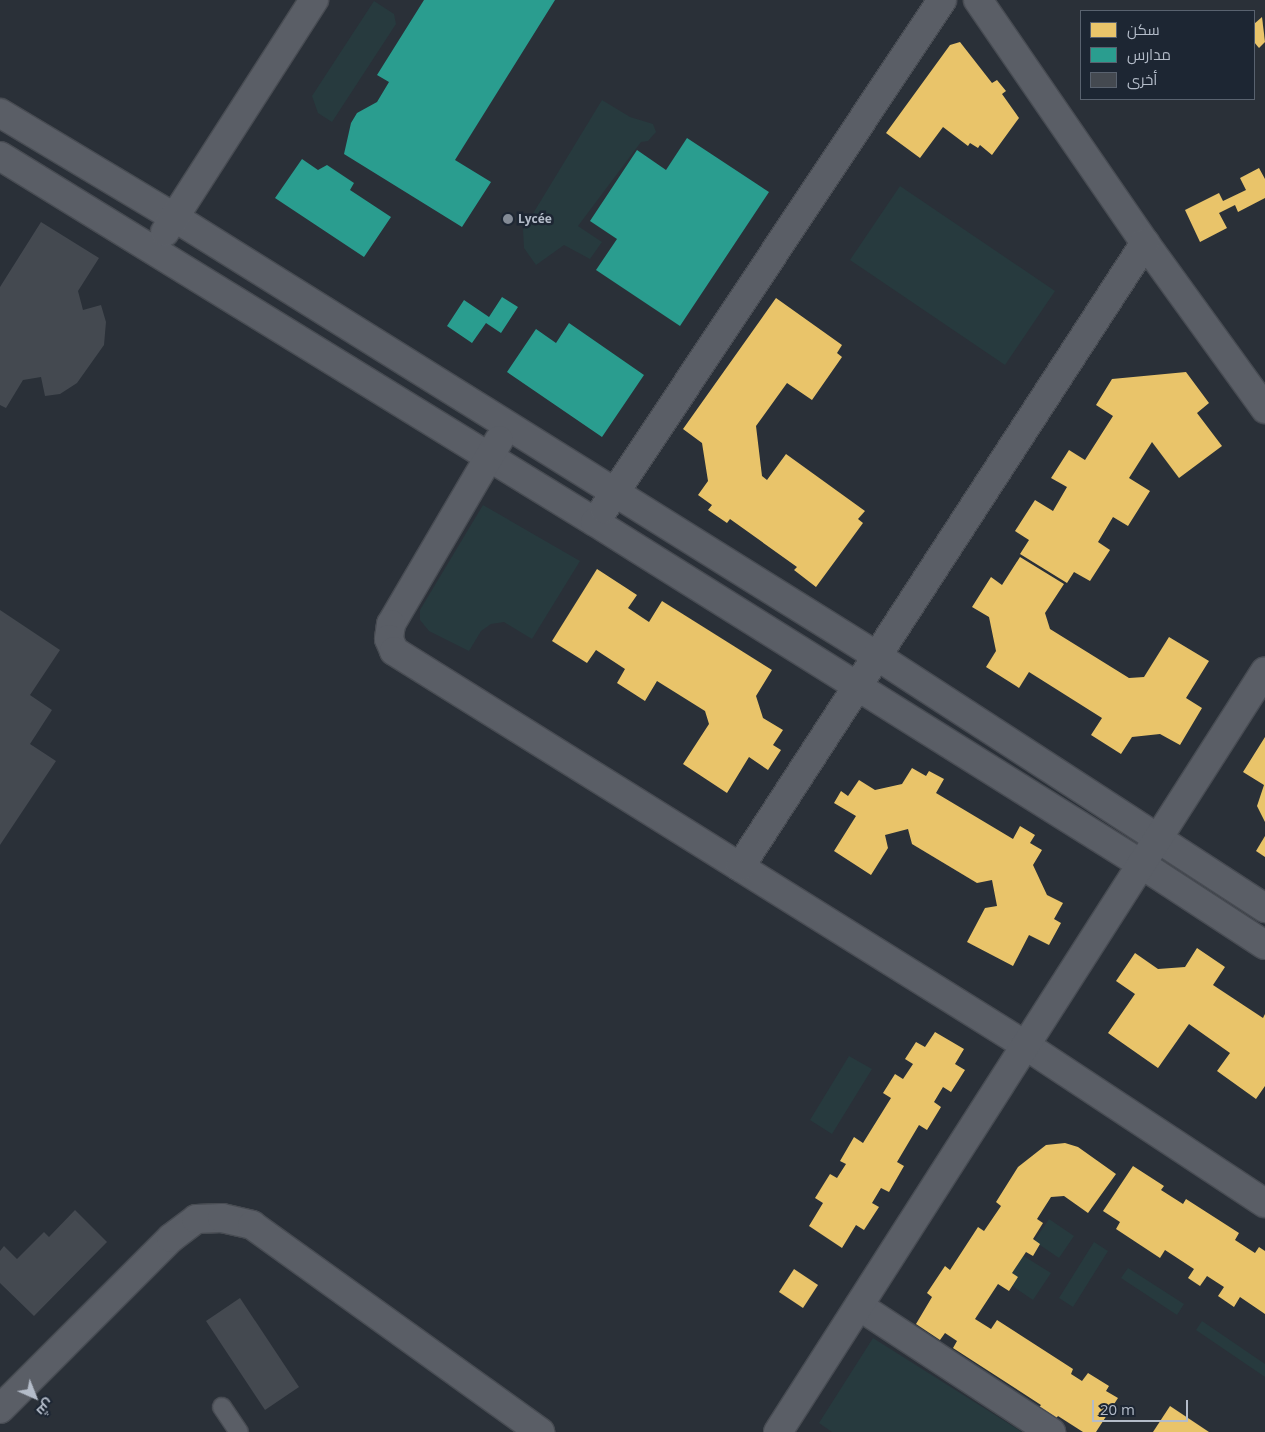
<!DOCTYPE html>
<html>
<head>
<meta charset="utf-8">
<style>
  body { margin:0 }
  #map { position:relative; width:1265px; height:1432px; overflow:hidden; background:#2a3038; font-family:"Open Sans",Cairo,sans-serif }
  div>[style] { position:absolute }
  [style*='--x'] { left:calc(var(--x)*1px); top:calc(var(--y)*1px); width:calc(var(--w)*1px); rotate:calc(var(--a)*1deg) }
  .green>* { inset:0; background:#273a3e }
  .homes>* { inset:0; background:#e9c46a }
  .schools>* { inset:0; background:#2a9d8f }
  .building>* { inset:0; background:#444950 }
  .roads { filter:drop-shadow(1px 0 #484c53) drop-shadow(-1px 0 #484c53) drop-shadow(0 1px #484c53) drop-shadow(0 -1px #484c53) }
  .lane>* { height:18px; margin:-9px; padding:0 9px; transform-origin:9px; border-radius:9px; background:#5a5e66 }
  .street>* { height:28px; margin:-14px; padding:0 14px; transform-origin:14px; border-radius:14px; background:#5a5e66 }
  .dots>* { width:14px; height:14px; translate:-50% -50%; box-sizing:border-box; border:2px solid #1d2633; border-radius:50% }
  span { translate:-50% -50%; white-space:nowrap; text-align:center; line-height:1.15; -webkit-text-stroke:5px #1d2633; paint-order:stroke }
  .poi-label { font-size:12px; color:#b4bcc9; font-weight:700 }
  .left { translate:0 -50%; text-align:left }
  .legend { position:absolute; left:1080px; top:10px; width:175px; height:90px; box-sizing:border-box; background:#1d2633; border:1px solid #59626f; margin:0; padding:6px 9px; list-style:none; font-size:15px; color:#b4bcc9 }
  .legend li { display:flex; align-items:center; gap:10px; height:25px }
  .legend b { width:25px; border:1px solid #59626f }
  .north { position:absolute; left:10px; top:1372px; width:50px; height:50px; -webkit-text-stroke:4px #1d2633; paint-order:stroke; rotate:136deg; font-size:14px; font-weight:700; line-height:20px; text-align:center; color:#b4bcc9 }
  .north::after { content:''; display:block; margin:auto; width:18px; height:22px; background:#b4bcc9; clip-path:polygon(50% 0,100% 100%,50% 72%,0 100%) }
  .scale { position:absolute; left:1092px; top:1400px; width:96px; height:22px; box-sizing:border-box; border:2px solid #b4bcc9; border-top:0; padding-left:6px; font-size:15px; line-height:18px; white-space:nowrap; color:#b4bcc9; -webkit-text-stroke:4px #1d2633; paint-order:stroke }
</style>
</head>
<body>
<div id="map">
  <div class="green">
    <div style="clip-path:polygon(374px 1px,394px 14px,396px 24px,332px 122px,318px 113px,312px 96px)"></div>
    <div style="clip-path:polygon(602px 100px,630px 117px,653px 124px,656px 132px,648px 141px,641px 142px,578px 226px,602px 242px,590px 259px,564px 245px,536px 265px,524px 248px,523px 230px)"></div>
    <div style="clip-path:polygon(900px 186px,1055px 291px,1005px 365px,850px 260px)"></div>
    <div style="clip-path:polygon(483px 505px,580px 561px,532px 639px,504px 622px,491px 624px,481px 631px,469px 651px,429px 631px,420px 620px,420px 610px)"></div>
    <div style="clip-path:polygon(849px 1056px,872px 1069px,832px 1134px,810px 1120px)"></div>
    <div style="clip-path:polygon(1049px 1219px,1074px 1236px,1059px 1258px,1034px 1241px)"></div>
    <div style="clip-path:polygon(1094px 1242px,1108px 1251px,1073px 1307px,1059px 1298px)"></div>
    <div style="clip-path:polygon(1022px 1255px,1051px 1273px,1033px 1300px,1005px 1281px)"></div>
    <div style="clip-path:polygon(1128px 1268px,1184px 1304px,1177px 1315px,1121px 1278px)"></div>
    <div style="clip-path:polygon(1202px 1321px,1265px 1364px,1265px 1377px,1196px 1330px)"></div>
    <div style="clip-path:polygon(873px 1338px,1022px 1432px,832px 1432px,819px 1423px)"></div>
  </div>
  <div class="homes">
    <div style="clip-path:polygon(1262px 17px,1265px 42px,1259px 48px,1254px 42px,1254px 24px)"></div>
    <div style="clip-path:polygon(960px 42px,992px 83px,997px 80px,1006px 91px,1002px 94px,1019px 118px,992px 155px,980px 145px,978px 148px,970px 143px,968px 146px,943px 127px,920px 158px,886px 133px,950px 45px)"></div>
    <div style="clip-path:polygon(1259px 168px,1265px 179px,1265px 198px,1238px 212px,1235px 205px,1219px 213px,1227px 228px,1200px 242px,1185px 210px,1219px 193px,1223px 201px,1246px 190px,1240px 178px)"></div>
    <div style="clip-path:polygon(776px 298px,842px 345px,837px 353px,842px 357px,812px 400px,787px 383px,756px 426px,762px 476px,767px 480px,786px 454px,865px 511px,858px 519px,863px 523px,816px 587px,794px 570px,797px 567px,730px 519px,727px 523px,708px 510px,712px 505px,698px 495px,708px 481px,702px 443px,683px 429px)"></div>
    <div style="clip-path:polygon(1186px 372px,1209px 403px,1197px 413px,1222px 446px,1179px 478px,1152px 442px,1129px 478px,1150px 491px,1128px 526px,1113px 517px,1098px 542px,1110px 550px,1090px 581px,1074px 572px,1067px 583px,1020px 554px,1029px 540px,1015px 531px,1035px 500px,1053px 511px,1067px 487px,1051px 478px,1069px 450px,1085px 460px,1113px 416px,1096px 405px,1112px 379px)"></div>
    <div style="clip-path:polygon(1020px 557px,1064px 584px,1045px 613px,1050px 629px,1129px 678px,1144px 677px,1169px 637px,1209px 661px,1186px 698px,1202px 708px,1180px 745px,1160px 734px,1132px 737px,1121px 754px,1091px 735px,1102px 718px,1029px 672px,1019px 688px,986px 667px,996px 651px,989px 617px,972px 607px,991px 577px,1002px 585px)"></div>
    <div style="clip-path:polygon(597px 569px,637px 595px,628px 608px,649px 622px,662px 601px,772px 670px,756px 696px,763px 718px,783px 730px,773px 745px,781px 750px,768px 770px,749px 757px,727px 793px,683px 764px,709px 724px,705px 711px,657px 681px,645px 701px,617px 683px,625px 669px,596px 650px,587px 663px,552px 641px)"></div>
    <div style="clip-path:polygon(1265px 737px,1265px 822px,1257px 806px,1264px 785px,1243px 772px)"></div>
    <div style="clip-path:polygon(912px 768px,926px 776px,929px 771px,944px 779px,936px 793px,1013px 839px,1020px 826px,1035px 835px,1030px 843px,1042px 850px,1033px 865px,1047px 895px,1063px 903px,1054px 919px,1061px 923px,1049px 945px,1029px 935px,1013px 966px,967px 942px,985px 908px,997px 906px,992px 880px,977px 883px,912px 844px,908px 829px,885px 835px,888px 848px,871px 875px,834px 851px,856px 816px,834px 803px,841px 791px,848px 796px,859px 780px,875px 790px,902px 784px)"></div>
    <div style="clip-path:polygon(1265px 836px,1265px 857px,1256px 851px)"></div>
    <div style="clip-path:polygon(1197px 948px,1225px 967px,1213px 985px,1263px 1018px,1265px 1014px,1265px 1086px,1256px 1099px,1217px 1071px,1230px 1053px,1189px 1024px,1158px 1068px,1108px 1033px,1135px 994px,1116px 981px,1135px 953px,1158px 969px,1185px 967px)"></div>
    <div style="clip-path:polygon(935px 1032px,964px 1049px,955px 1064px,965px 1070px,951px 1092px,943px 1087px,934px 1102px,941px 1107px,927px 1130px,919px 1125px,897px 1162px,904px 1166px,889px 1192px,881px 1188px,872px 1203px,879px 1207px,864px 1230px,856px 1225px,842px 1248px,809px 1226px,823px 1203px,815px 1198px,830px 1174px,837px 1178px,846px 1164px,840px 1161px,854px 1137px,863px 1143px,891px 1098px,883px 1093px,895px 1074px,903px 1079px,913px 1064px,905px 1059px,916px 1042px,925px 1047px)"></div>
    <div style="clip-path:polygon(1065px 1143px,1078px 1147px,1116px 1174px,1088px 1213px,1064px 1196px,1051px 1197px,1037px 1219px,1043px 1223px,1033px 1239px,1040px 1244px,1033px 1256px,1026px 1252px,1012px 1273px,1018px 1277px,1009px 1291px,998px 1284px,975px 1319px,991px 1329px,997px 1320px,1073px 1369px,1071px 1374px,1082px 1381px,1088px 1373px,1109px 1386px,1106px 1391px,1118px 1398px,1096px 1432px,1083px 1432px,1058px 1416px,1054px 1421px,1037px 1410px,1041px 1405px,953px 1348px,957px 1341px,945px 1333px,940px 1340px,916px 1324px,932px 1297px,927px 1293px,945px 1266px,950px 1270px,978px 1227px,984px 1231px,1001px 1206px,996px 1202px,1018px 1167px,1046px 1145px)"></div>
    <div style="clip-path:polygon(1133px 1166px,1164px 1186px,1161px 1190px,1183px 1204px,1186px 1199px,1239px 1233px,1235px 1240px,1255px 1253px,1259px 1247px,1265px 1251px,1265px 1314px,1240px 1297px,1234px 1307px,1218px 1296px,1224px 1287px,1207px 1276px,1200px 1286px,1188px 1278px,1194px 1269px,1165px 1250px,1160px 1258px,1116px 1229px,1120px 1222px,1103px 1211px)"></div>
    <div style="clip-path:polygon(794px 1269px,818px 1285px,803px 1308px,779px 1292px)"></div>
    <div style="clip-path:polygon(1170px 1406px,1209px 1432px,1153px 1432px)"></div>
  </div>
  <div class="schools">
    <div style="clip-path:polygon(424px 0,555px 0,455px 160px,491px 182px,462px 227px,344px 154px,351px 123px,357px 113px,377px 102px,389px 82px,377px 75px)"></div>
    <div style="clip-path:polygon(687px 138px,769px 192px,680px 326px,596px 270px,617px 239px,590px 221px,637px 150px,666px 170px)"></div>
    <div style="clip-path:polygon(302px 159px,318px 170px,327px 165px,354px 183px,350px 190px,391px 217px,364px 257px,275px 198px)"></div>
    <div style="clip-path:polygon(502px 297px,518px 307px,501px 333px,486px 323px,472px 343px,447px 326px,464px 300px,489px 317px)"></div>
    <div style="clip-path:polygon(569px 323px,644px 375px,602px 437px,507px 372px,536px 329px,556px 343px)"></div>
  </div>
  <div class="building">
    <div style="clip-path:polygon(41px 222px,99px 258px,78px 291px,83px 310px,101px 305px,106px 322px,104px 345px,77px 383px,60px 394px,45px 396px,41px 377px,23px 380px,6px 408px,0 405px,0 287px)"></div>
    <div style="clip-path:polygon(0 610px,60px 650px,30px 695px,52px 710px,30px 744px,56px 761px,0 845px)"></div>
    <div style="clip-path:polygon(75px 1210px,107px 1242px,34px 1316px,0 1283px,0 1251px,4px 1246px,17px 1259px,44px 1232px,49px 1237px)"></div>
    <div style="clip-path:polygon(240px 1298px,299px 1387px,265px 1410px,206px 1321px)"></div>
  </div>
  <div class="roads">
    <div class="lane">
      <div style="--x:222;--y:1407;--w:30;--a:56"></div>
    </div>
    <div class="street">
      <div style="--x:978;--y:0;--w:295;--a:55.5"></div>
      <div style="--x:1145;--y:243;--w:205;--a:54.1"></div>
      <div style="--x:0;--y:113;--w:203;--a:30.9"></div>
      <div style="--x:174;--y:217;--w:829;--a:31.98"></div>
      <div style="--x:877;--y:656;--w:463;--a:33"></div>
      <div style="--x:0;--y:156;--w:699;--a:31.6"></div>
      <div style="--x:595;--y:522;--w:644;--a:32.06"></div>
      <div style="--x:1141;--y:864;--w:148;--a:33.2"></div>
      <div style="--x:165;--y:232;--w:276;--a:-57.3"></div>
      <div style="--x:499;--y:440;--w:213;--a:120.4"></div>
      <div style="--x:391;--y:624;--w:15;--a:98"></div>
      <div style="--x:389;--y:639;--w:13;--a:67"></div>
      <div style="--x:394;--y:651;--w:744;--a:31.98"></div>
      <div style="--x:1025;--y:1045;--w:287;--a:33.4"></div>
      <div style="--x:604;--y:509;--w:611;--a:-56.41"></div>
      <div style="--x:740;--y:867;--w:744;--a:-57.01"></div>
      <div style="--x:859;--y:1306;--w:230;--a:33.3"></div>
      <div style="--x:0;--y:1409;--w:242;--a:-45"></div>
      <div style="--x:171;--y:1238;--w:31;--a:-37"></div>
      <div style="--x:196;--y:1219;--w:26;--a:-2"></div>
      <div style="--x:222;--y:1218;--w:31;--a:13"></div>
      <div style="--x:252;--y:1225;--w:355;--a:35.7"></div>
      <div style="--x:778;--y:1432;--w:903;--a:-57.38"></div>
    </div>
  </div>
  <div class="dots">
    <div style="left:508px;top:219px;background:#848b96"></div>
  </div>
  <div class="poi-label">
    <span class="left" style="left:518px;top:219px">Lycée</span>
  </div>
  <ul class="legend">
  <li><b style="height:14px;background:#e9c46a"></b>سكن</li>
  <li><b style="height:14px;background:#2a9d8f"></b>مدارس</li>
  <li><b style="height:14px;background:#444950"></b>أخرى</li>
  </ul>
  <div class="north">ش</div>
  <div class="scale">20 m</div>
</div>
</body>
</html>
